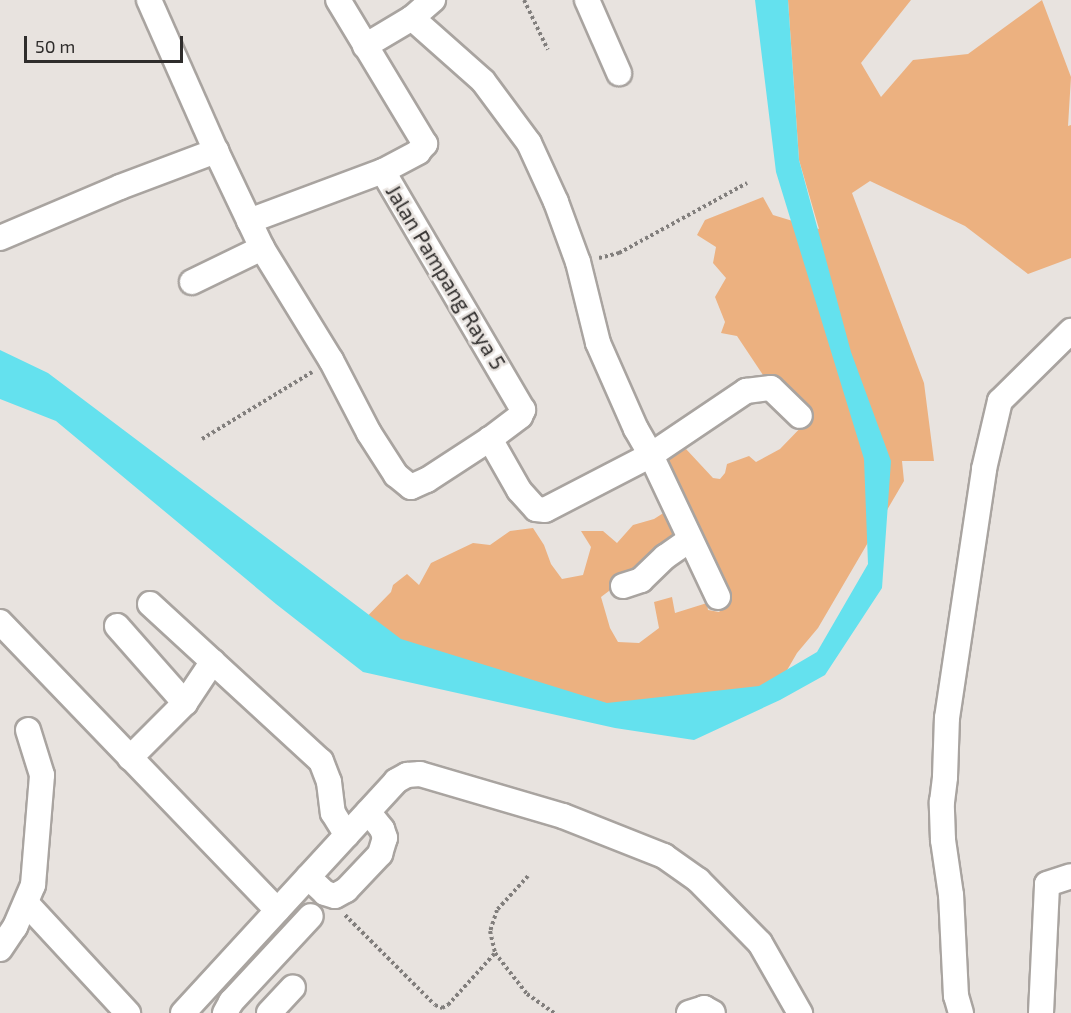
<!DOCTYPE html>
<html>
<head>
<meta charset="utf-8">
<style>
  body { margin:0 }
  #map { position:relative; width:1071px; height:1013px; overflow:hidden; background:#e8e3df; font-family:"Exo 2",sans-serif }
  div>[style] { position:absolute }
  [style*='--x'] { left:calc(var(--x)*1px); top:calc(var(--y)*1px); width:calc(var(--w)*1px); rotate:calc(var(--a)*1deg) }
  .green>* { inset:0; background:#ecb180 }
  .water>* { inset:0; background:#64e1ee }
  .path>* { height:4px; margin-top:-2px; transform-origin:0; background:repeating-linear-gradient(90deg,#827f7d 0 3px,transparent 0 6px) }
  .roads { filter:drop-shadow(2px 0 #a9a4a0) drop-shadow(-2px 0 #a9a4a0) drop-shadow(0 2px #a9a4a0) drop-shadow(0 -2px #a9a4a0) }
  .minor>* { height:24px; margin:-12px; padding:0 12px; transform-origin:12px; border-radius:12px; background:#fff }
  span { translate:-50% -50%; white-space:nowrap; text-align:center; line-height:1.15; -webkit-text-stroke:5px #e8e3df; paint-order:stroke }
  .street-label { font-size:21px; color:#2f2d2c }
  .scale { position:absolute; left:24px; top:36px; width:159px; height:27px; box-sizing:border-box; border:3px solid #2f2d2c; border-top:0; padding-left:8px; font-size:18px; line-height:21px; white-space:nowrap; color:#2f2d2c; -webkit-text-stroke:4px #e8e3df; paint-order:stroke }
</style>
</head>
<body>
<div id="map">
  <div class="green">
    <div style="clip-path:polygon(788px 0,911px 0,861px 63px,881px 97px,913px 60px,968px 54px,1042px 0,1071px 77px,1068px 126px,1071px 125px,1071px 258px,1028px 274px,965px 226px,870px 181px,852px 193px,924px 383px,934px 461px,902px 461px,904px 481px,818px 628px,797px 653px,775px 691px,633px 713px,349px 635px,391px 592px,393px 585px,407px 574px,419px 585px,431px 563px,473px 543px,490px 545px,510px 531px,533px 528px,544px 545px,551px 564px,562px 579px,583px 575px,591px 547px,581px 531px,603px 531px,617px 543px,633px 525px,654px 519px,665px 512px,679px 538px,601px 597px,610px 628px,618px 642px,639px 643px,659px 628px,654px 602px,672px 597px,675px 613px,707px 603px,708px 610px,719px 612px,727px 604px,723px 579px,716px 568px,715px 559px,704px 551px,659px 463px,686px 449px,713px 478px,720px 479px,725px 473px,727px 464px,749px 456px,756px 462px,780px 449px,809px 419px,809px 405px,777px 380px,763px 375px,737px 336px,721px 333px,725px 322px,715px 297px,726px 278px,713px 263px,716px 247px,697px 235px,705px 220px,763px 197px,773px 215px,819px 229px,799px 160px)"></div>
  </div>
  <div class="water">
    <div style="clip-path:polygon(755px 0,788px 0,799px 160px,851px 352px,891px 461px,882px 588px,825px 675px,780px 700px,694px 740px,615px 728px,363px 672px,276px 604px,56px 421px,0 399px,0 350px,48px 373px,401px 639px,607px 703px,759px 686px,817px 652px,868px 564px,864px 459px,776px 172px)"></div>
  </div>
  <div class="path">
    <div style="--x:524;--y:0;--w:55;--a:64.4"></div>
    <div style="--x:599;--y:258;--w:21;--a:-14"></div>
    <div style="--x:619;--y:253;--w:146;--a:-28.7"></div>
    <div style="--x:202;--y:439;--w:129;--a:-31.3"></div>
    <div style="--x:528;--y:876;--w:46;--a:132.4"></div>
    <div style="--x:497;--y:910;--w:22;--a:108"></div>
    <div style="--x:490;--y:931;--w:23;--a:77"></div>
    <div style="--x:495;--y:953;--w:52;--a:52"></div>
    <div style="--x:527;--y:994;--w:33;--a:35"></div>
    <div style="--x:345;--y:915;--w:127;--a:45"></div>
    <div style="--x:435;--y:1005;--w:8;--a:23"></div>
    <div style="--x:442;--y:1008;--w:7;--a:-27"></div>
    <div style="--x:448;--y:1005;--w:70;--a:-47.9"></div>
  </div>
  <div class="roads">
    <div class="minor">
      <div style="--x:149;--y:0;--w:165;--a:66.1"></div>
      <div style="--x:587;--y:0;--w:80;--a:66.3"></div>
      <div style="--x:412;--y:18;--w:95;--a:41.6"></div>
      <div style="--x:483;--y:81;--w:77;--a:53.4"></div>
      <div style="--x:529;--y:143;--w:65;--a:65.4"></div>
      <div style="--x:556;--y:202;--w:64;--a:69.9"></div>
      <div style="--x:578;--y:262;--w:83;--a:76.1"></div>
      <div style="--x:598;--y:343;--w:94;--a:66.2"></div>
      <div style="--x:636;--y:429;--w:30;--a:60"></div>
      <div style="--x:651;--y:455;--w:119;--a:152.6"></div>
      <div style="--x:545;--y:510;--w:9;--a:-174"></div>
      <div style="--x:536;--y:509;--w:25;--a:-132"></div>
      <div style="--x:519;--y:490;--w:59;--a:-119.6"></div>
      <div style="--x:365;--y:46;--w:55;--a:-30.8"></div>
      <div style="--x:412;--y:18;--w:28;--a:-41"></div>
      <div style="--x:249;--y:221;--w:143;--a:-20.5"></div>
      <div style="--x:383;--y:171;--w:40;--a:-28"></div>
      <div style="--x:418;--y:152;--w:11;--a:-49"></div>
      <div style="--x:425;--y:144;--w:168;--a:-121.1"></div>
      <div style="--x:0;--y:238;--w:130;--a:-23"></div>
      <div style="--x:120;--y:187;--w:103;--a:-20.6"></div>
      <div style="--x:216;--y:151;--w:107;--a:64.6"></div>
      <div style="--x:262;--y:248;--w:132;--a:58.4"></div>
      <div style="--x:331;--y:360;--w:82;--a:62.5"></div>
      <div style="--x:369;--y:433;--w:50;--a:57.3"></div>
      <div style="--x:396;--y:475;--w:19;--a:39"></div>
      <div style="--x:411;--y:487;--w:17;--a:-24"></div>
      <div style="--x:427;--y:480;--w:75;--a:-33.1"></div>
      <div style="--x:490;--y:439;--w:38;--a:-37"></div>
      <div style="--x:520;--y:416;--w:7;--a:-63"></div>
      <div style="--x:523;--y:410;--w:277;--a:-120.4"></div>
      <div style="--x:192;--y:282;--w:78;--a:-25.9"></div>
      <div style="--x:623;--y:586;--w:19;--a:-18"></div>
      <div style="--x:641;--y:580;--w:33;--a:-44"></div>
      <div style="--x:665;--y:557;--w:29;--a:-35"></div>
      <div style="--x:718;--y:597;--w:157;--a:-115.3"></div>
      <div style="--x:651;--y:455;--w:115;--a:-34"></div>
      <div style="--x:746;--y:391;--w:25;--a:-7"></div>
      <div style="--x:771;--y:388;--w:40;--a:44"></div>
      <div style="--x:150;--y:604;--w:232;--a:42.6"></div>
      <div style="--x:321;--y:761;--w:22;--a:69"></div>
      <div style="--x:329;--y:782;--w:31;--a:83"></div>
      <div style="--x:333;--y:813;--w:26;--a:58"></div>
      <div style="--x:0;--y:622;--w:400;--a:46.1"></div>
      <div style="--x:117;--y:626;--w:103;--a:48.6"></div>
      <div style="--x:130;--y:758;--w:78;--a:-45"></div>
      <div style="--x:185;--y:703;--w:50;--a:-56.3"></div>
      <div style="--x:308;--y:877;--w:23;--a:43"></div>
      <div style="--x:325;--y:893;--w:10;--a:17"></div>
      <div style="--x:335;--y:896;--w:13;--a:-29"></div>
      <div style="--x:346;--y:890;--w:50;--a:-46.6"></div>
      <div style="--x:380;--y:854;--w:17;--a:-73"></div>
      <div style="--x:385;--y:838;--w:9;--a:-108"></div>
      <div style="--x:382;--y:829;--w:22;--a:-129"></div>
      <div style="--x:27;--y:904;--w:149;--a:47.2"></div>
      <div style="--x:0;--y:949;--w:27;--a:-56"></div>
      <div style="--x:15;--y:927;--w:46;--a:-66.8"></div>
      <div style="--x:33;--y:885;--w:110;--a:-85.3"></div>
      <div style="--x:42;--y:775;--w:47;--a:-107.3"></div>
      <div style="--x:183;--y:1013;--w:315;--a:-47.4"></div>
      <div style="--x:396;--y:781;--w:13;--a:-29"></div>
      <div style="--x:407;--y:775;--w:13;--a:-4"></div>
      <div style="--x:420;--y:774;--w:149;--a:16.4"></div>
      <div style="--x:563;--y:816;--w:109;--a:21.6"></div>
      <div style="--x:664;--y:856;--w:42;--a:35.2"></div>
      <div style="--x:698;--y:880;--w:88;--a:45.5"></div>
      <div style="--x:760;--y:943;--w:81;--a:60.3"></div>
      <div style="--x:225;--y:1013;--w:13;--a:-61"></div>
      <div style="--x:231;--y:1002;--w:117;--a:-47.1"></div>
      <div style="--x:269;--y:1013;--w:35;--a:-47"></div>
      <div style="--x:689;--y:1013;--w:16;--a:-18"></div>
      <div style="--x:704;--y:1008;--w:10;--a:29"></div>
      <div style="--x:961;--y:1013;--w:18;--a:-106"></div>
      <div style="--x:956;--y:996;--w:101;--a:-92.8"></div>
      <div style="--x:951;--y:895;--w:56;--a:-98.3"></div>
      <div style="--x:943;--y:840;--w:38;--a:-92"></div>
      <div style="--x:942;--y:802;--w:25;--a:-83"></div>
      <div style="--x:945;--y:777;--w:59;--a:-88.1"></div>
      <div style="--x:947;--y:718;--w:252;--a:-81.5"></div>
      <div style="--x:984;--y:469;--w:70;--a:-76.8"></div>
      <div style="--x:1000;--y:401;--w:100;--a:-44.6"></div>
      <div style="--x:1041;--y:1013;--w:129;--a:-87.3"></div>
      <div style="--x:1047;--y:884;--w:25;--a:-18"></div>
    </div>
  </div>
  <div class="street-label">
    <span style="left:446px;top:277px;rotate:59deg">Jalan Pampang Raya 5</span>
  </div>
  <div class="scale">50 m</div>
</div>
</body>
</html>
